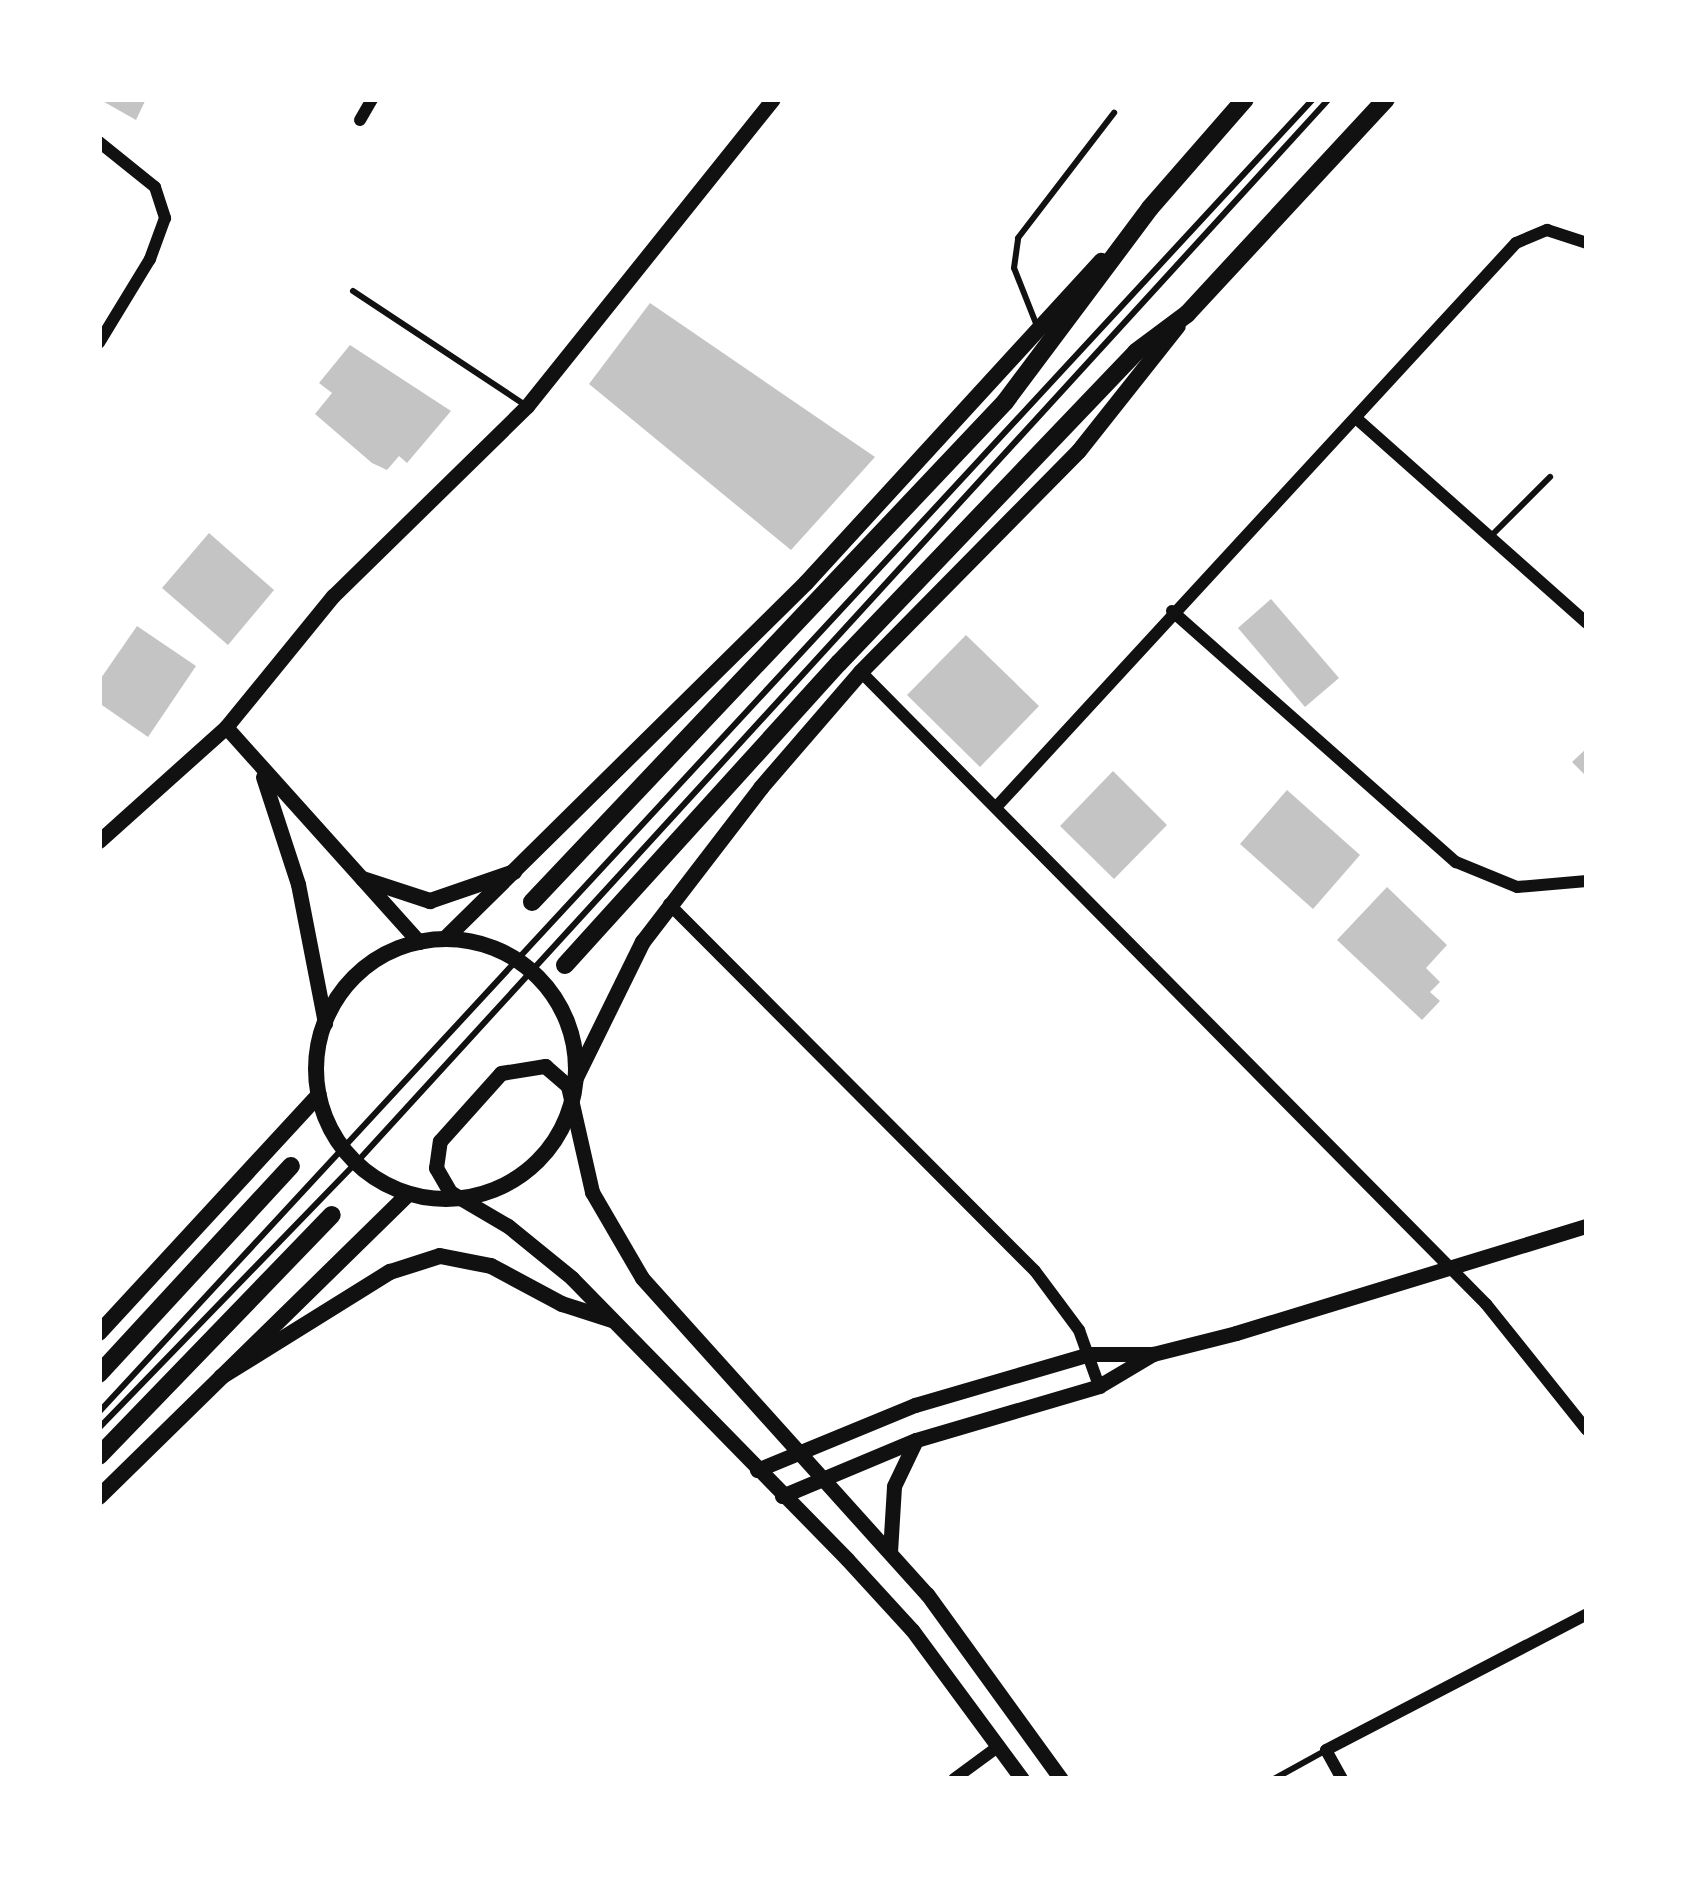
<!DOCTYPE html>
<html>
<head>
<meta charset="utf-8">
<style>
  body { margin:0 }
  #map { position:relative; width:1686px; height:1878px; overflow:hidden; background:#fff; font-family:Arial,sans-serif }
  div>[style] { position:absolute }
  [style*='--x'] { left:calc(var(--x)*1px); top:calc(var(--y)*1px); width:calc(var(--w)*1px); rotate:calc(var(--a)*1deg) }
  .building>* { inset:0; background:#c4c4c4 }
  .service>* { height:6px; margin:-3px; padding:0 3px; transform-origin:3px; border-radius:3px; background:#111 }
  .minor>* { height:12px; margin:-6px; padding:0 6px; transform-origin:6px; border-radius:6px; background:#111 }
  .tertiary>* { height:15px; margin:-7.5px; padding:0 7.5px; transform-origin:7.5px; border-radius:7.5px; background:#111 }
  .secondary>* { height:16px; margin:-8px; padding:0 8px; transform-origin:8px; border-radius:8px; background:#111 }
  .secondary>.ring { margin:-8px; padding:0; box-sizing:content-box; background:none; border:16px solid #111; border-radius:50% }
  .primary>* { height:18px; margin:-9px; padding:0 9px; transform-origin:9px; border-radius:9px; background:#111 }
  span { translate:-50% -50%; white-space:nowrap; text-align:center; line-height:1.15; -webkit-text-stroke:10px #fff; paint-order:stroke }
  .frame { position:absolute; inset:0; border:102px solid #fff; pointer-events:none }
</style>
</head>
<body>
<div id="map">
  <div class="building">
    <div style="clip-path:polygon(99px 99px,146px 99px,136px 120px)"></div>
    <div style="clip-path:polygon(650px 303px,875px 457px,791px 550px,589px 384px)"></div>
    <div style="clip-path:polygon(350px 345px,451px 411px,407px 463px,399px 456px,387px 470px,372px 463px,315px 414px,332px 393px,319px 383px)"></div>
    <div style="clip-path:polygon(209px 533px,274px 590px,228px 645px,162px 588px)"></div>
    <div style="clip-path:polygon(1271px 599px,1339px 678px,1305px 707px,1238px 628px)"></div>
    <div style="clip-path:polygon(137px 626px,196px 666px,148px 737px,99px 703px,99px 681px)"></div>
    <div style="clip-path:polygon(966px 635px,1039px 706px,980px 767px,907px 695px)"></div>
    <div style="clip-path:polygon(1587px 748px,1587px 777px,1572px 762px)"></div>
    <div style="clip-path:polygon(1113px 771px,1167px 825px,1114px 879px,1060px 826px)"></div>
    <div style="clip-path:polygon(1287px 790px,1360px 855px,1313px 909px,1240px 844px)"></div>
    <div style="clip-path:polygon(1387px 887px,1447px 945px,1426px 968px,1440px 982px,1430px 992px,1440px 1001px,1422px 1020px,1337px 940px)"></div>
  </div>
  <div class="service">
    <div style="--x:353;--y:291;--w:205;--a:33.5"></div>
    <div style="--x:1037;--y:326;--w:62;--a:-111.6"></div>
    <div style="--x:1014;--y:268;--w:30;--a:-82"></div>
    <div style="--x:1018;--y:238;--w:158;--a:-52.5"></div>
    <div style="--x:1490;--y:537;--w:85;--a:-45"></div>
    <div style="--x:99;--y:1412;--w:1788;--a:-47.24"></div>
    <div style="--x:99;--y:1428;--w:369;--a:-45.9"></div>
    <div style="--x:356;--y:1163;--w:1442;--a:-47.56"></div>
    <div style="--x:1274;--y:1779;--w:56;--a:-28.9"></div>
  </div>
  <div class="minor">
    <div style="--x:360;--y:120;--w:24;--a:-60"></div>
    <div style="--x:99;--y:142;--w:72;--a:38.8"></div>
    <div style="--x:155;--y:187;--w:33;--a:72"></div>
    <div style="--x:165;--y:218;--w:44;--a:110.1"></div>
    <div style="--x:150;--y:259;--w:98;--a:121.3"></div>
    <div style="--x:1357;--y:419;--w:307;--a:41.6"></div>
    <div style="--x:1172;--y:611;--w:379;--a:41.5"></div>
    <div style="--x:1456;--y:862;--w:66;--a:22.3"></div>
    <div style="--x:1517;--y:887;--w:70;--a:-4.9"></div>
    <div style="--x:861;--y:672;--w:889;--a:45.32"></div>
    <div style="--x:1486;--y:1304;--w:161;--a:51.3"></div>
    <div style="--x:999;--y:804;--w:763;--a:-47.34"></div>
    <div style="--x:1516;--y:243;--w:34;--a:-23"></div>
    <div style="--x:1547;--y:230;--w:42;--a:18"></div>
    <div style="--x:669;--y:904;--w:518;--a:45.08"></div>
    <div style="--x:1035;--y:1271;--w:74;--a:53.3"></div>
    <div style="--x:1079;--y:1330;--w:59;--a:70.3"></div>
    <div style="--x:954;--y:1779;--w:56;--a:-36.3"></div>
    <div style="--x:1342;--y:1779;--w:33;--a:-119"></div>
    <div style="--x:1326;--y:1750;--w:294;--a:-27.5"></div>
  </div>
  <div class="tertiary">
    <div style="--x:226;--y:727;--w:289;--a:48.1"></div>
    <div style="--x:263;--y:777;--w:113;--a:71.9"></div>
    <div style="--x:298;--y:884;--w:142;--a:79"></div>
    <div style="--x:99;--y:841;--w:171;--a:-41.9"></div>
    <div style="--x:226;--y:727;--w:169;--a:-50.8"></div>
    <div style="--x:333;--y:596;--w:272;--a:-44.4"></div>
    <div style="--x:527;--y:406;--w:393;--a:-51.3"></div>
    <div style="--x:757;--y:1470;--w:171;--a:-22.4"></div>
    <div style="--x:915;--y:1405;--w:181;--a:-16.3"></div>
    <div style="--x:1089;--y:1354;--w:64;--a:0"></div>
    <div style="--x:1153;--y:1354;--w:86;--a:-14.2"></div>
    <div style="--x:1236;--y:1333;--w:367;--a:-17"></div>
    <div style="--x:782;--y:1496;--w:145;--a:-22.7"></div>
    <div style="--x:916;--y:1440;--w:191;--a:-16.4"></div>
    <div style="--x:1099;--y:1386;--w:63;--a:-30.7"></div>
    <div style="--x:890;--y:1552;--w:66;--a:-86.5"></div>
    <div style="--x:894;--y:1486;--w:51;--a:-64.4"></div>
    <div style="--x:1022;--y:1779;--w:185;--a:-126.4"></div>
    <div style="--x:912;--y:1630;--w:96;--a:-132.5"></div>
    <div style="--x:847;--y:1559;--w:393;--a:-134.4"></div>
    <div style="--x:572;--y:1278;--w:82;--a:-140.9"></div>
    <div style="--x:508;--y:1226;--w:67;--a:-149.6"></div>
    <div style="--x:450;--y:1192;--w:28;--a:-120"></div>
    <div style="--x:436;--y:1168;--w:27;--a:-82"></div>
    <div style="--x:440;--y:1141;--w:91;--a:-48.1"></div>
    <div style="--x:501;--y:1073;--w:45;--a:-9"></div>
    <div style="--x:545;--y:1066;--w:30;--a:41"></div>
    <div style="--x:568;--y:1086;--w:109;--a:77.2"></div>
    <div style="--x:592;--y:1192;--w:99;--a:59.8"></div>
    <div style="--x:642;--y:1278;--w:426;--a:48"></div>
    <div style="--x:927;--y:1594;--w:228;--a:54.1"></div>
  </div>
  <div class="secondary">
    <div style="--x:363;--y:879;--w:71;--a:18.2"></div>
    <div style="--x:430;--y:901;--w:89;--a:-19"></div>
    <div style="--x:445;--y:939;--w:507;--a:-44.6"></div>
    <div style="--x:806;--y:583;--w:437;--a:-47.5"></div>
    <div class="ring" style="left:316px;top:939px;width:244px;height:244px"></div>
    <div style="--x:575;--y:1080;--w:154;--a:-63.8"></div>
    <div style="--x:643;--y:942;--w:194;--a:-52.5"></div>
    <div style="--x:761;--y:788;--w:153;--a:-49.2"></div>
    <div style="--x:861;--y:672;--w:310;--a:-45.4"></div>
    <div style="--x:1079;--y:451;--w:159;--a:-51.6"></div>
    <div style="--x:99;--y:1333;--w:324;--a:-47.3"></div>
    <div style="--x:221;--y:1377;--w:199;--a:-31.9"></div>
    <div style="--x:390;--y:1272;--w:52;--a:-17.7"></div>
    <div style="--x:440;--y:1256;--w:52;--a:11.1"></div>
    <div style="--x:491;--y:1266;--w:81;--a:28.2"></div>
    <div style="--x:562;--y:1304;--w:52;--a:17.7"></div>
    <div style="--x:99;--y:1497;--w:433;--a:-44.4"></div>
  </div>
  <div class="primary">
    <div style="--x:532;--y:902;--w:688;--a:-46.59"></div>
    <div style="--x:1005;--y:402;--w:242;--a:-53.2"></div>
    <div style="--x:1150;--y:208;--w:145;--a:-48.9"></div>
    <div style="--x:565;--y:965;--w:408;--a:-47.8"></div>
    <div style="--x:839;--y:663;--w:430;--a:-46.3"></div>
    <div style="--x:1136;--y:352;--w:64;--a:-36.7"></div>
    <div style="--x:1187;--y:314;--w:293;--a:-47.2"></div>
    <div style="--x:99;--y:1374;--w:283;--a:-47.3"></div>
    <div style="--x:99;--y:1456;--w:335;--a:-46"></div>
  </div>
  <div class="frame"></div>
</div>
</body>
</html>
